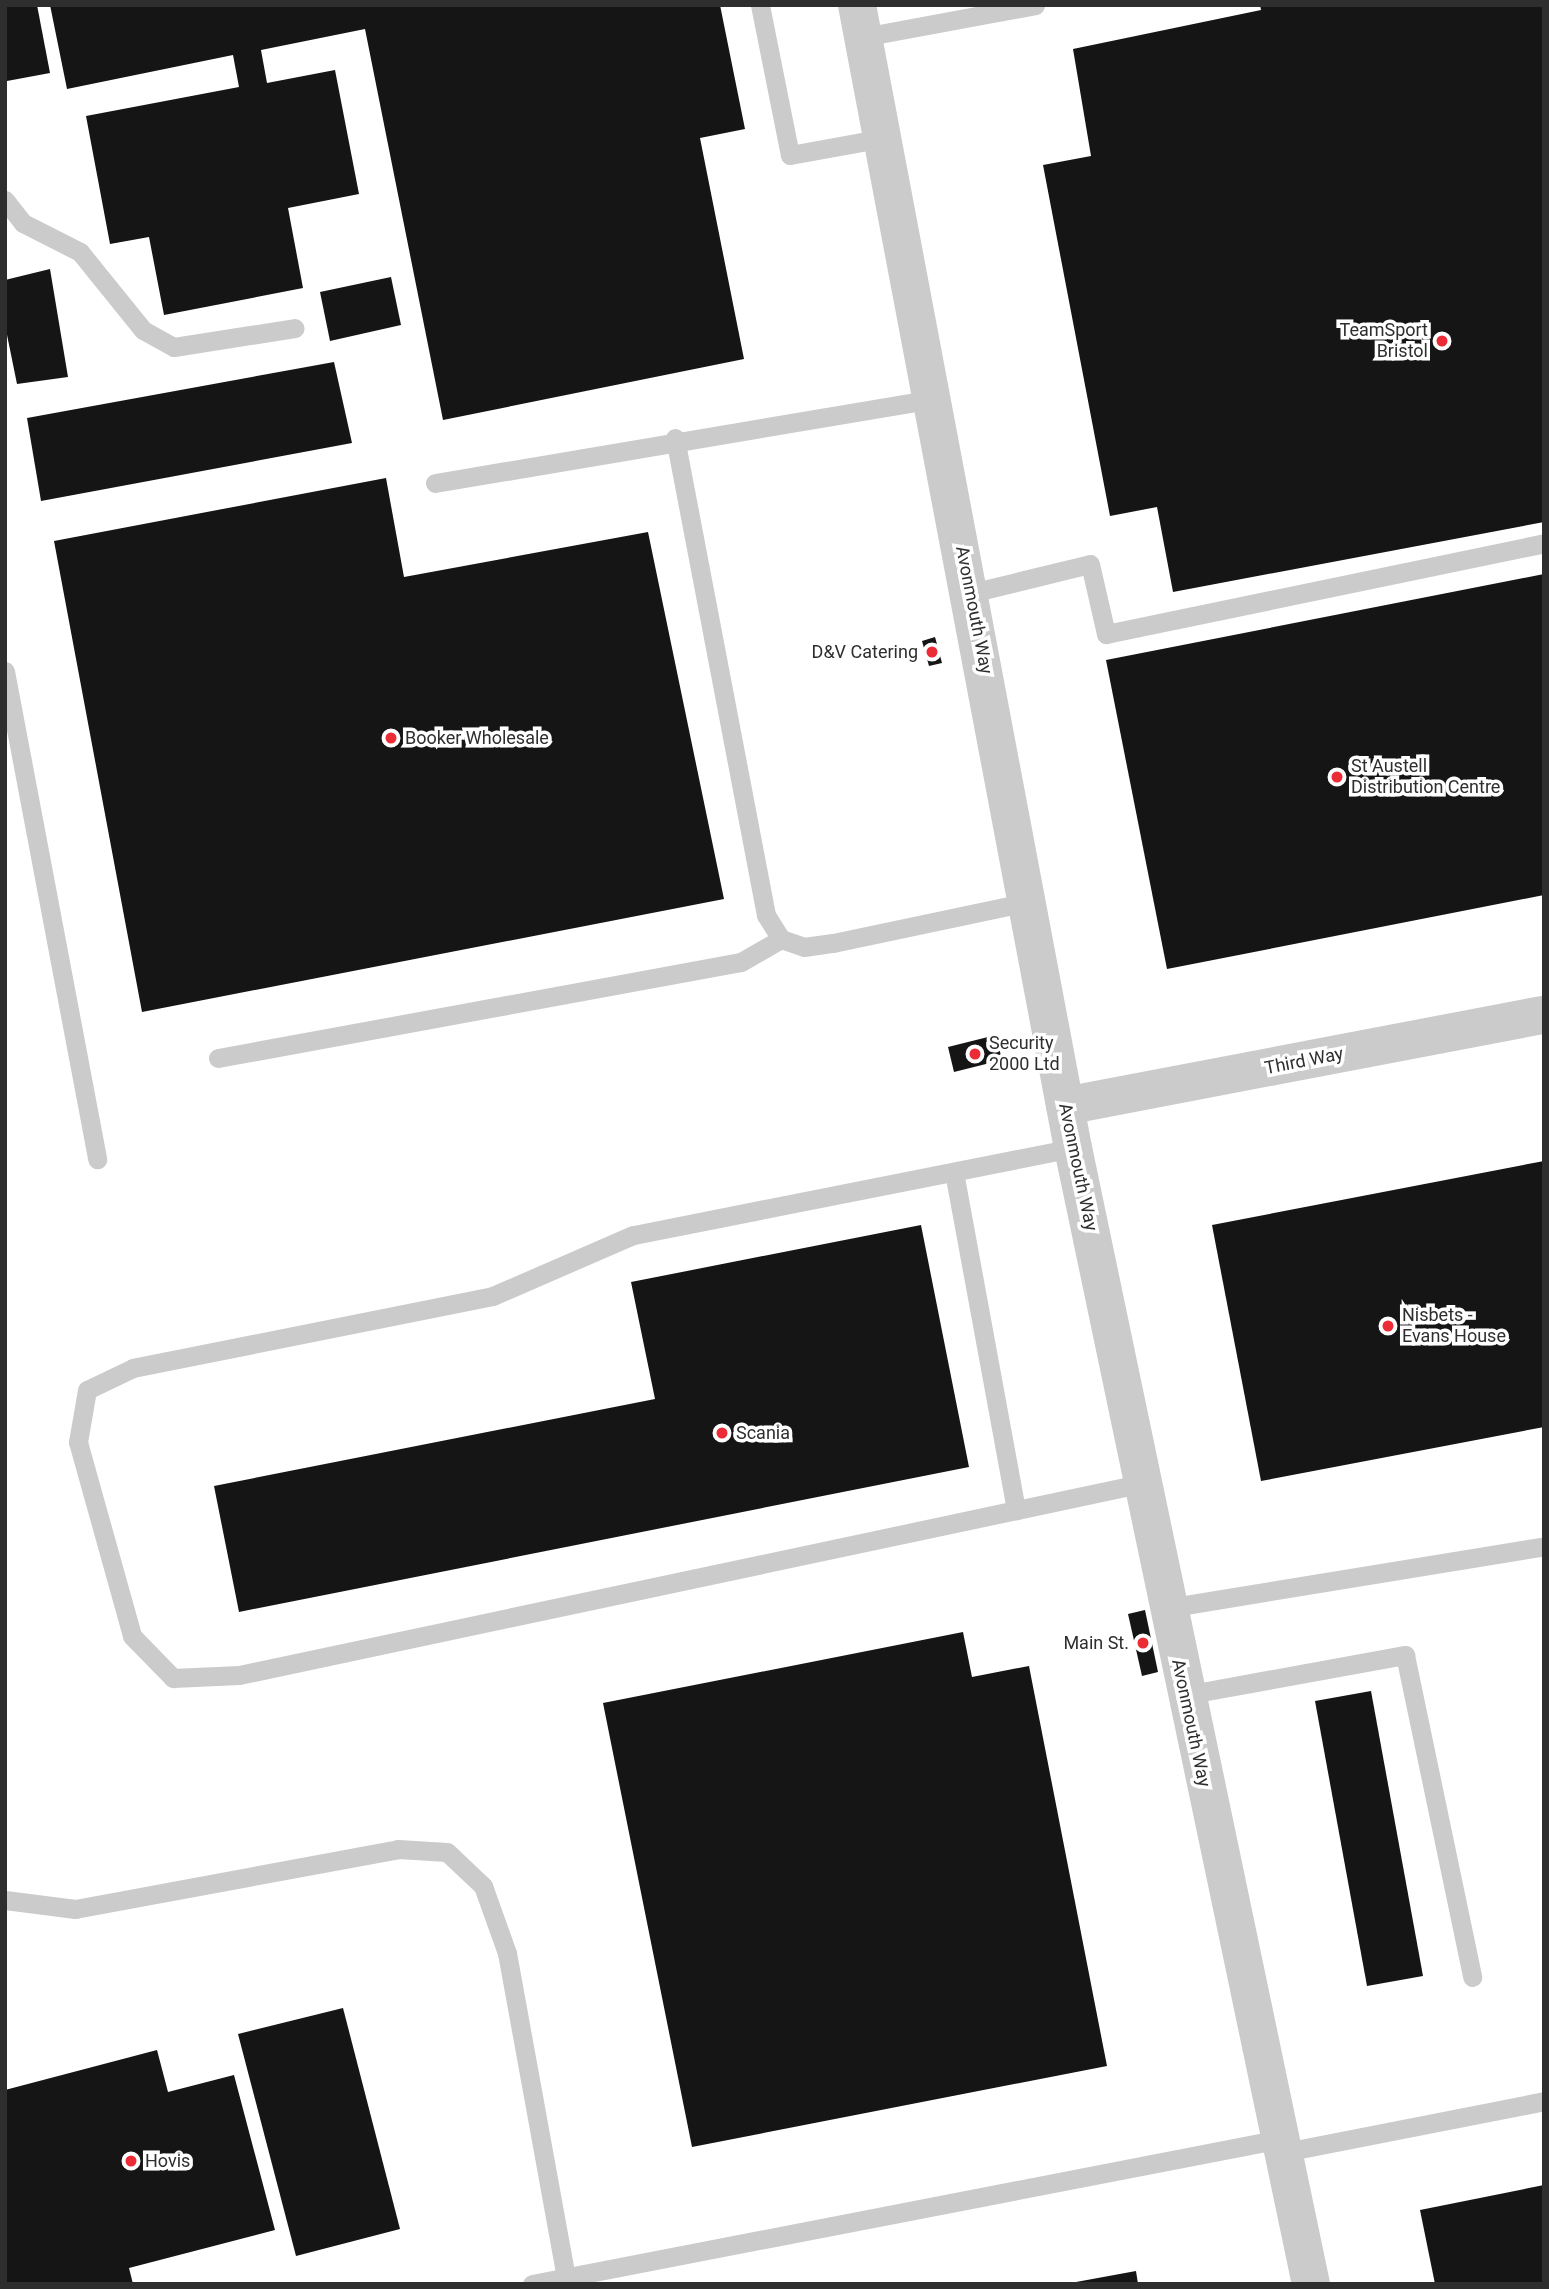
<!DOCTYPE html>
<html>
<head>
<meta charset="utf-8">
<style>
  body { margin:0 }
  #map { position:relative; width:1549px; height:2289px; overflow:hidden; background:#fff; font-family:Roboto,sans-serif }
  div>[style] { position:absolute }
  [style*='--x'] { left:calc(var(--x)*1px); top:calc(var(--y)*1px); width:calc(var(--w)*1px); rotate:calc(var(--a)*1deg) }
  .building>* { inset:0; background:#151515 }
  .service>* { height:19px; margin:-9.5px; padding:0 9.5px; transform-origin:9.5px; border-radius:9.5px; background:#cbcbcb }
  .minor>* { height:38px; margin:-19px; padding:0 19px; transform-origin:19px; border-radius:19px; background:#cbcbcb }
  .dots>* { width:19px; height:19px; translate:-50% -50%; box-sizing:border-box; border:4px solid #fff; border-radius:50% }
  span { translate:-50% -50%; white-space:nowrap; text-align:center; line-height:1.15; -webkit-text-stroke:7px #fff; paint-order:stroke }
  .poi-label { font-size:18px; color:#2e2e2e }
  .right { translate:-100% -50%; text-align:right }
  .left { translate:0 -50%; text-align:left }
  .street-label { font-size:18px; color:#2e2e2e }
  .frame { position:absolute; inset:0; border:7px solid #2e2e2e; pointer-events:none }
</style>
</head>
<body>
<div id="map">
  <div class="building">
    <div style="clip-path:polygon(5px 5px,37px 5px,50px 73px,7px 81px)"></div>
    <div style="clip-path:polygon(50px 5px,720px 5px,745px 129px,700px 138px,744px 359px,443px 420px,365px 29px,261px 50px,267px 83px,335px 70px,359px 194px,288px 208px,303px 288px,164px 315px,149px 237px,110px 244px,86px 116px,239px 87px,233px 55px,67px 89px)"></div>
    <div style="clip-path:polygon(1260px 5px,1544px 5px,1544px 522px,1173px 592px,1157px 507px,1110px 516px,1043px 165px,1091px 156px,1073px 49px,1261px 10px)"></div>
    <div style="clip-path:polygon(50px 269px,68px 377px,17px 384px,5px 325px,5px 280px)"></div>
    <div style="clip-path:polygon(391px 277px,401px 325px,330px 341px,320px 292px)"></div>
    <div style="clip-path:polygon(334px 362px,352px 443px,41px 501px,27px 418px)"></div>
    <div style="clip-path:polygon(386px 478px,404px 577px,648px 532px,724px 899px,142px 1012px,54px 541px)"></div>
    <div style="clip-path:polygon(1544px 574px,1544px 895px,1167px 969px,1106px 660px)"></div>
    <div style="clip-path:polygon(935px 637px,942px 663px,929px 666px,922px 641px)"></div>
    <div style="clip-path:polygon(996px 1035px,1002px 1060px,954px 1072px,948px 1047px)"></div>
    <div style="clip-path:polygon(1544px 1161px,1544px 1427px,1261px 1481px,1212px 1225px)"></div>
    <div style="clip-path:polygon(921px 1225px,969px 1467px,239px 1612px,214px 1486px,655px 1399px,631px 1282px)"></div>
    <div style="clip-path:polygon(1145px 1610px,1158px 1672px,1142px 1676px,1128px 1614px)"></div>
    <div style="clip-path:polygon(963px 1632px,972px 1677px,1029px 1666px,1107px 2066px,692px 2147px,603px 1703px)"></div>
    <div style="clip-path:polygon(1371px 1691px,1423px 1976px,1367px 1986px,1315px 1701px)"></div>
    <div style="clip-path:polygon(343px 2008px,400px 2229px,296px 2256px,238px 2034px)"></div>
    <div style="clip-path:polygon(157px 2050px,168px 2092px,234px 2075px,275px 2230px,129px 2268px,133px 2284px,5px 2284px,5px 2090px)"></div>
    <div style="clip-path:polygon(1544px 2185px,1544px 2284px,1435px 2284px,1420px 2210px)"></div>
    <div style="clip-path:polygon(1136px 2271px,1138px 2284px,1076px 2284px,1076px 2282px)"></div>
  </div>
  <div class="service">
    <div style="--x:760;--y:5;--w:153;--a:78.7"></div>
    <div style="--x:790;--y:155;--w:96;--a:-10.3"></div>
    <div style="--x:863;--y:37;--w:175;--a:-10.5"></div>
    <div style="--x:5;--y:200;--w:29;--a:52"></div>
    <div style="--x:23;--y:223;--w:64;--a:27"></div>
    <div style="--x:80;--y:252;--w:100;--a:51.1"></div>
    <div style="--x:143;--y:330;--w:35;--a:29"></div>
    <div style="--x:174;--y:347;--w:122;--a:-8.9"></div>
    <div style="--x:675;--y:438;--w:486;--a:79.2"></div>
    <div style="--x:766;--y:915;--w:28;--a:58"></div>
    <div style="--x:781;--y:939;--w:24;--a:19"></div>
    <div style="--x:804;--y:947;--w:29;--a:-8"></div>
    <div style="--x:833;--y:943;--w:198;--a:-11.9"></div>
    <div style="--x:435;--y:483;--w:505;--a:-9.57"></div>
    <div style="--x:971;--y:593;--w:122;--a:-13.7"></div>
    <div style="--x:1090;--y:564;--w:72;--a:77.1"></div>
    <div style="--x:1106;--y:634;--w:447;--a:-11.7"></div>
    <div style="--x:5;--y:671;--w:497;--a:79.3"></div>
    <div style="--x:218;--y:1058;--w:532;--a:-10.4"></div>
    <div style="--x:741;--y:962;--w:46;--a:-29.9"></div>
    <div style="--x:1073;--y:1148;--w:449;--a:168.8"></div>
    <div style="--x:633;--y:1235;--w:153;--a:156.5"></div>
    <div style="--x:493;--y:1296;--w:367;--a:168.7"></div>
    <div style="--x:133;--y:1368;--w:51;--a:154.4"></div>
    <div style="--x:87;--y:1390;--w:53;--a:99.8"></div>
    <div style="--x:78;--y:1442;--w:201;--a:74.4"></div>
    <div style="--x:132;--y:1636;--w:59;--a:45.7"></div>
    <div style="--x:173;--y:1678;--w:66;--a:-2.6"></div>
    <div style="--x:239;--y:1675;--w:925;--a:-11.98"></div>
    <div style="--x:954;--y:1172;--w:344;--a:79.6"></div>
    <div style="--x:1167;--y:1608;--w:382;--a:-9.3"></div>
    <div style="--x:1185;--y:1695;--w:224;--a:-10.3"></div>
    <div style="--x:1405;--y:1655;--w:329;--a:78.2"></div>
    <div style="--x:5;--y:1900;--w:71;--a:7.3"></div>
    <div style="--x:75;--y:1909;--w:329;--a:-10.5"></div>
    <div style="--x:398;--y:1849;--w:49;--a:3.5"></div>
    <div style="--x:447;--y:1852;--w:50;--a:43.4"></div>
    <div style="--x:483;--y:1886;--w:71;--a:70.3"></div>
    <div style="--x:507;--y:1953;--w:329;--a:79.7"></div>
    <div style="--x:1285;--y:2152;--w:264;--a:-11.1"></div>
    <div style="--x:532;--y:2284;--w:763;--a:-10.96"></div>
  </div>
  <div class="minor">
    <div style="--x:857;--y:5;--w:1163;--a:79.3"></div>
    <div style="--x:1073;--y:1148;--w:1161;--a:78.17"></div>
    <div style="--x:1065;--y:1106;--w:488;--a:-10.8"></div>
  </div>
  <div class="dots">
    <div style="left:1442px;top:341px;background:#eb2b36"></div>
    <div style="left:932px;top:652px;background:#eb2b36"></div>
    <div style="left:391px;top:738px;background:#eb2b36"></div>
    <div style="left:1337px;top:777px;background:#eb2b36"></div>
    <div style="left:975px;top:1054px;background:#eb2b36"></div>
    <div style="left:1388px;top:1326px;background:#eb2b36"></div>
    <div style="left:722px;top:1433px;background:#eb2b36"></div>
    <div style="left:1143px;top:1643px;background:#eb2b36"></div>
    <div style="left:131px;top:2161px;background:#eb2b36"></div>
  </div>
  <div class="poi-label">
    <span class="right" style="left:1428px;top:341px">TeamSport<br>Bristol</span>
    <span class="right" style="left:918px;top:652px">D&amp;V Catering</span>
    <span class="left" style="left:405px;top:738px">Booker Wholesale</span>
    <span class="left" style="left:1351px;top:777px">St Austell<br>Distribution Centre</span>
    <span class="left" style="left:989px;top:1054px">Security<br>2000 Ltd</span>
    <span class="left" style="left:1402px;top:1326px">Nisbets -<br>Evans House</span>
    <span class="left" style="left:736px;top:1433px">Scania</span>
    <span class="right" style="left:1129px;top:1643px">Main St.</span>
    <span class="left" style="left:145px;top:2161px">Hovis</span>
  </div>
  <div class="street-label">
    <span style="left:974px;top:610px;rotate:79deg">Avonmouth Way</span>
    <span style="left:1304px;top:1061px;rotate:-11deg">Third Way</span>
    <span style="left:1078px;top:1167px;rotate:78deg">Avonmouth Way</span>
    <span style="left:1191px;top:1723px;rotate:78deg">Avonmouth Way</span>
  </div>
  <div class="frame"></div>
</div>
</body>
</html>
